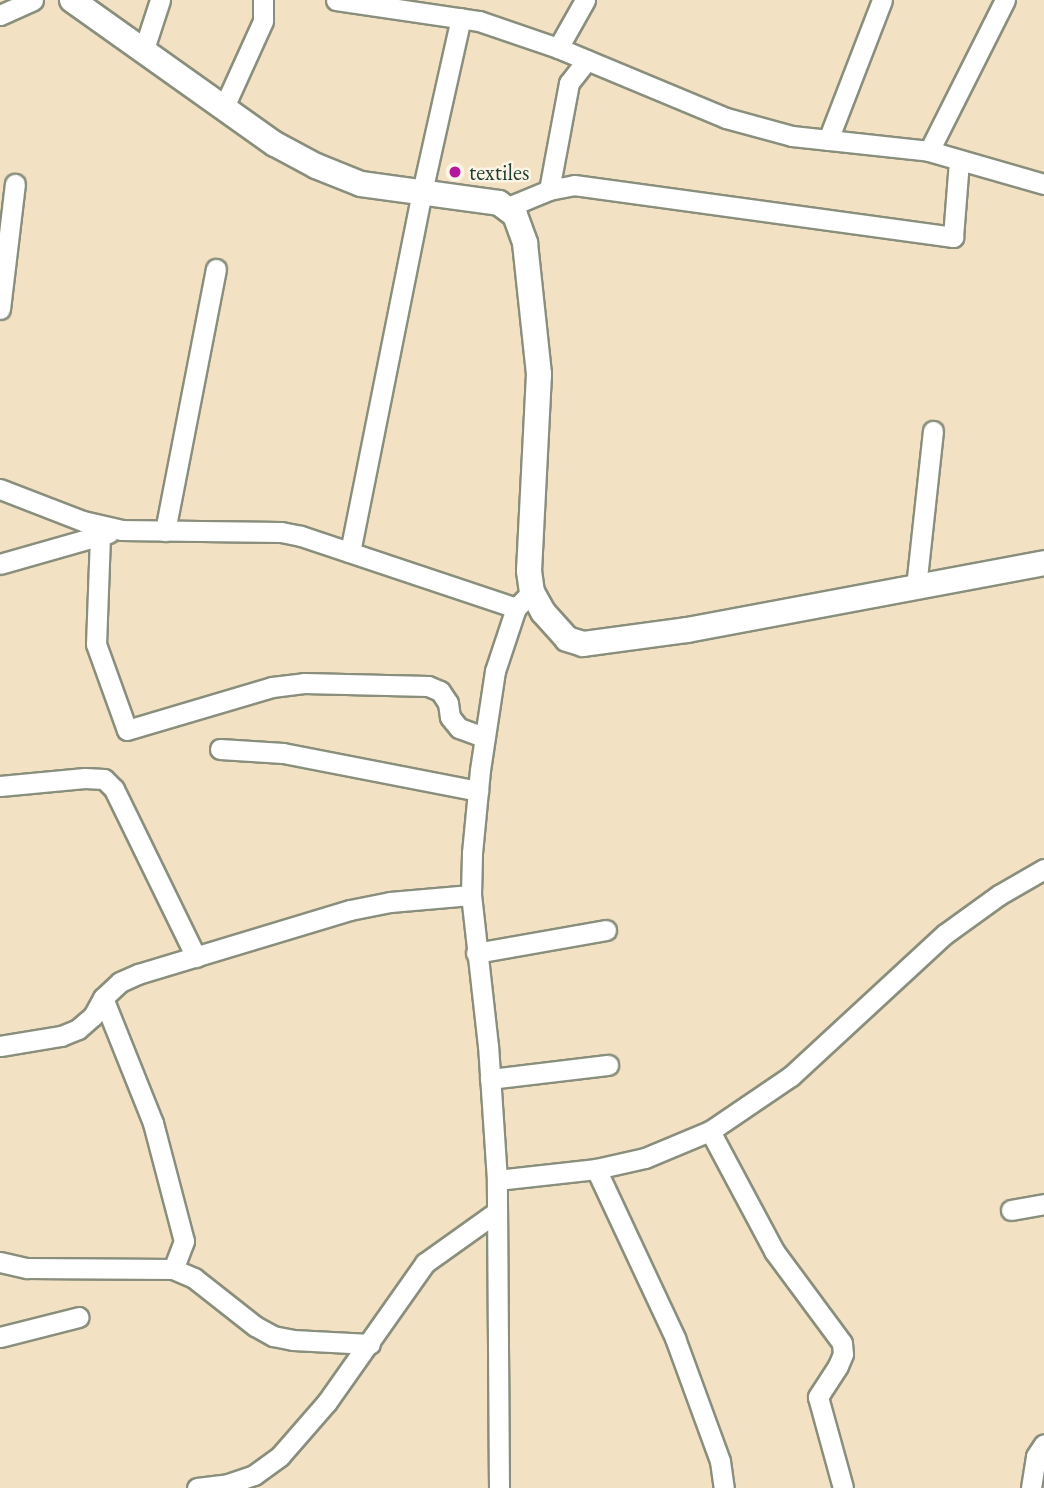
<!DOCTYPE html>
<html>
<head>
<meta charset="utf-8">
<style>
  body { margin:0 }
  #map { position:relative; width:1044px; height:1488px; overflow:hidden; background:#f3e1c4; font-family:"EB Garamond",serif }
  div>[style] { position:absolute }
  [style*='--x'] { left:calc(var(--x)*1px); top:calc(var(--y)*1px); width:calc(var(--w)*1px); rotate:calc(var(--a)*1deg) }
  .roads { filter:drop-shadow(2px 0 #898f7c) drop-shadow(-2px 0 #898f7c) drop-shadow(0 2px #898f7c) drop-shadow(0 -2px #898f7c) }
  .minor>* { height:19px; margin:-9.5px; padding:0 9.5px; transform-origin:9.5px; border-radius:9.5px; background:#fff }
  .tertiary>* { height:24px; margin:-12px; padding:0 12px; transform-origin:12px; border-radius:12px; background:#fff }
  .dots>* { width:19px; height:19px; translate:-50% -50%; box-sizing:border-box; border:4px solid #fcf5e5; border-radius:50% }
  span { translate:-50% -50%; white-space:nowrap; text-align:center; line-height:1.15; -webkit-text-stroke:5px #fcf5e5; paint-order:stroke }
  .poi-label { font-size:23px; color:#1f3d34 }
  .left { translate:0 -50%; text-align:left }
</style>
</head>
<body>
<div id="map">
  <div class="roads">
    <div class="minor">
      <div style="--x:336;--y:0;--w:145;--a:8.4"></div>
      <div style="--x:479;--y:21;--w:83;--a:18.9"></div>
      <div style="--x:558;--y:48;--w:182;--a:22.6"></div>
      <div style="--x:726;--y:118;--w:68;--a:15.3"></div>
      <div style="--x:792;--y:136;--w:138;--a:6.2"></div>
      <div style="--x:929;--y:151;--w:120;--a:16"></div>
      <div style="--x:0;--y:15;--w:36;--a:-24"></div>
      <div style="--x:558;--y:48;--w:55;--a:-60.6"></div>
      <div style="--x:144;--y:49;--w:52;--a:-71.9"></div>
      <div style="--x:224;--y:107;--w:94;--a:-65.6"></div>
      <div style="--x:263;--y:21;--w:21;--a:-90"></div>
      <div style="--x:828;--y:140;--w:150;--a:-68.9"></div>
      <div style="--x:929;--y:151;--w:169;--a:-63.3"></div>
      <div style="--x:549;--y:190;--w:109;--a:-79.4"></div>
      <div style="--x:569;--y:83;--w:29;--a:-52"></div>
      <div style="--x:508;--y:207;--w:44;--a:-22.5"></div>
      <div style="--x:549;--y:190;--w:25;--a:-11"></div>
      <div style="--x:574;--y:185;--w:383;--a:7.8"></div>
      <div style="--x:953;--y:237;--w:77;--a:-85.5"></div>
      <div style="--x:0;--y:309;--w:126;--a:-83.2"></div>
      <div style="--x:0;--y:489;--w:89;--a:21.1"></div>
      <div style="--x:83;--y:521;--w:39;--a:13"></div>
      <div style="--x:121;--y:530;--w:160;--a:0.7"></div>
      <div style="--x:281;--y:532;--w:20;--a:11"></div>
      <div style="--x:301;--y:536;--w:227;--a:18.5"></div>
      <div style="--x:165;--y:531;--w:267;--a:-79"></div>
      <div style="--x:100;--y:536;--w:108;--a:92.1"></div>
      <div style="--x:96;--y:644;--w:91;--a:70.2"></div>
      <div style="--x:127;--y:730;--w:151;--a:-16.5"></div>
      <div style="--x:272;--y:687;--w:32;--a:-7"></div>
      <div style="--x:304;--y:683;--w:124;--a:1.4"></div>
      <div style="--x:428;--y:686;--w:13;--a:23"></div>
      <div style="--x:440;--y:691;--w:14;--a:56"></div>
      <div style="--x:448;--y:703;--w:14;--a:82"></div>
      <div style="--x:450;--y:717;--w:14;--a:51"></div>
      <div style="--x:459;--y:728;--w:27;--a:20"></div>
      <div style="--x:350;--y:552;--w:367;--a:-78.7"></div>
      <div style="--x:422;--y:192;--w:178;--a:-77.4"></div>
      <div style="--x:0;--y:564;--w:113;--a:-15.9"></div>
      <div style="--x:916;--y:587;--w:157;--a:-83.8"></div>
      <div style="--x:220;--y:749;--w:63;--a:3.6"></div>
      <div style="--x:283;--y:753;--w:199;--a:11"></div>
      <div style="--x:0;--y:786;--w:85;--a:-5.4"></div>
      <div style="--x:85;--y:778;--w:19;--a:3"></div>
      <div style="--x:104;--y:779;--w:14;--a:45"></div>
      <div style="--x:114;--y:789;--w:187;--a:64"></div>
      <div style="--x:476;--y:953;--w:132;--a:-10"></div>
      <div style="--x:103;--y:998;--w:135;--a:68.2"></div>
      <div style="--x:153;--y:1123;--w:122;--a:75.3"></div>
      <div style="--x:184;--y:1241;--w:30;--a:111"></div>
      <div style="--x:0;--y:1046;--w:62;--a:-9.3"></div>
      <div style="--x:61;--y:1036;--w:18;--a:-22"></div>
      <div style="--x:78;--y:1029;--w:20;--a:-41"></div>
      <div style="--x:93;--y:1016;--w:21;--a:-61"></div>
      <div style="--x:103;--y:998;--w:23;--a:-43"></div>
      <div style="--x:120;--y:982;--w:20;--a:-24"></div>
      <div style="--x:138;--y:974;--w:221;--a:-16.8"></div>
      <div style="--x:350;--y:910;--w:41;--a:-11.3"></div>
      <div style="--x:390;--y:902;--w:81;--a:-4.9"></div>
      <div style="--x:490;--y:1079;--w:119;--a:-6.8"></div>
      <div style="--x:710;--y:1131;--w:136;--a:61.9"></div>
      <div style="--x:774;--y:1251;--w:114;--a:53.5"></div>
      <div style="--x:842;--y:1343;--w:11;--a:85"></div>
      <div style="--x:843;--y:1354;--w:13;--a:113"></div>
      <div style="--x:838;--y:1366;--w:37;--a:123"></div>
      <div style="--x:818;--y:1397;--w:94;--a:74.6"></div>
      <div style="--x:596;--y:1169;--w:187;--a:64.9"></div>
      <div style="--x:675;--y:1338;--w:131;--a:69.9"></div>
      <div style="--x:720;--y:1461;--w:27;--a:82"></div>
      <div style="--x:497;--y:1180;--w:100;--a:-6.3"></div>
      <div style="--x:596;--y:1169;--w:50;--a:-12.7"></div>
      <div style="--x:645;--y:1158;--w:70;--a:-22.6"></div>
      <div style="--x:710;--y:1131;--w:98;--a:-34.2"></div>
      <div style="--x:791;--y:1076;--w:209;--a:-42.7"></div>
      <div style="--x:945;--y:934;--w:67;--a:-35.8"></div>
      <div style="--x:999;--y:895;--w:52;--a:-30"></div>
      <div style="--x:1011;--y:1210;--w:34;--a:-10"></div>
      <div style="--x:0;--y:1262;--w:28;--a:13"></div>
      <div style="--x:27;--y:1268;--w:146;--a:0.4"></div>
      <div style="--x:173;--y:1269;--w:23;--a:23"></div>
      <div style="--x:194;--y:1278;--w:78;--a:38.2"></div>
      <div style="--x:255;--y:1326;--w:21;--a:29"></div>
      <div style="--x:273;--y:1336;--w:20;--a:11"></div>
      <div style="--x:293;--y:1340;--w:77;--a:3"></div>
      <div style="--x:0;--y:1337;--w:81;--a:-14.2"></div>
      <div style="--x:197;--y:1488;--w:31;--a:-7"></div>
      <div style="--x:228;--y:1484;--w:28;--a:-19"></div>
      <div style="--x:254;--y:1475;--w:32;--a:-36"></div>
      <div style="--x:280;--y:1456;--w:72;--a:-49"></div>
      <div style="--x:327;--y:1402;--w:170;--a:-54.8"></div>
      <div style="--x:425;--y:1263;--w:86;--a:-35.5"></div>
      <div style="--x:499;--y:1488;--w:308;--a:-90.4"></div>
      <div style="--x:497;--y:1180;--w:134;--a:-93.8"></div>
      <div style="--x:488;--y:1046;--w:152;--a:-96.4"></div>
      <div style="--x:471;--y:895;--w:42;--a:-88.6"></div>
      <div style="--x:472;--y:853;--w:83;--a:-84.5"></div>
      <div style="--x:480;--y:770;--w:100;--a:-81.4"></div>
      <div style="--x:495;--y:671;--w:66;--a:-71.6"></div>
      <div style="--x:516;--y:608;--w:23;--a:-45"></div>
      <div style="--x:1031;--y:1488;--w:32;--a:-81"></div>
      <div style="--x:1036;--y:1456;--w:14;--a:-56"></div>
    </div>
    <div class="tertiary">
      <div style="--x:72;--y:0;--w:249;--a:35.4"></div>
      <div style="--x:275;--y:144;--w:47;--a:28.2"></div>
      <div style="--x:316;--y:166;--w:48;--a:21.8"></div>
      <div style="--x:361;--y:184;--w:139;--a:7.8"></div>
      <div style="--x:499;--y:203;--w:20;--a:37"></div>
      <div style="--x:515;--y:215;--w:30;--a:70"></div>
      <div style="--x:525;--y:243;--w:132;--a:83.9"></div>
      <div style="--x:539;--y:374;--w:197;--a:92.9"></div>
      <div style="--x:529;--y:571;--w:21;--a:82"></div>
      <div style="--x:532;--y:592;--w:23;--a:61"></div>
      <div style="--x:543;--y:612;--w:36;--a:48"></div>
      <div style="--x:567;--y:639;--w:17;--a:17"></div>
      <div style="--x:583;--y:644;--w:105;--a:-7.7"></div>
      <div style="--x:687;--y:630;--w:363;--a:-10.6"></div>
    </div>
  </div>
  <div class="dots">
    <div style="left:455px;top:172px;background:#b5179e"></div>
  </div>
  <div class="poi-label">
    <span class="left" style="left:469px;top:172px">textiles</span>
  </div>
</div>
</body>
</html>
